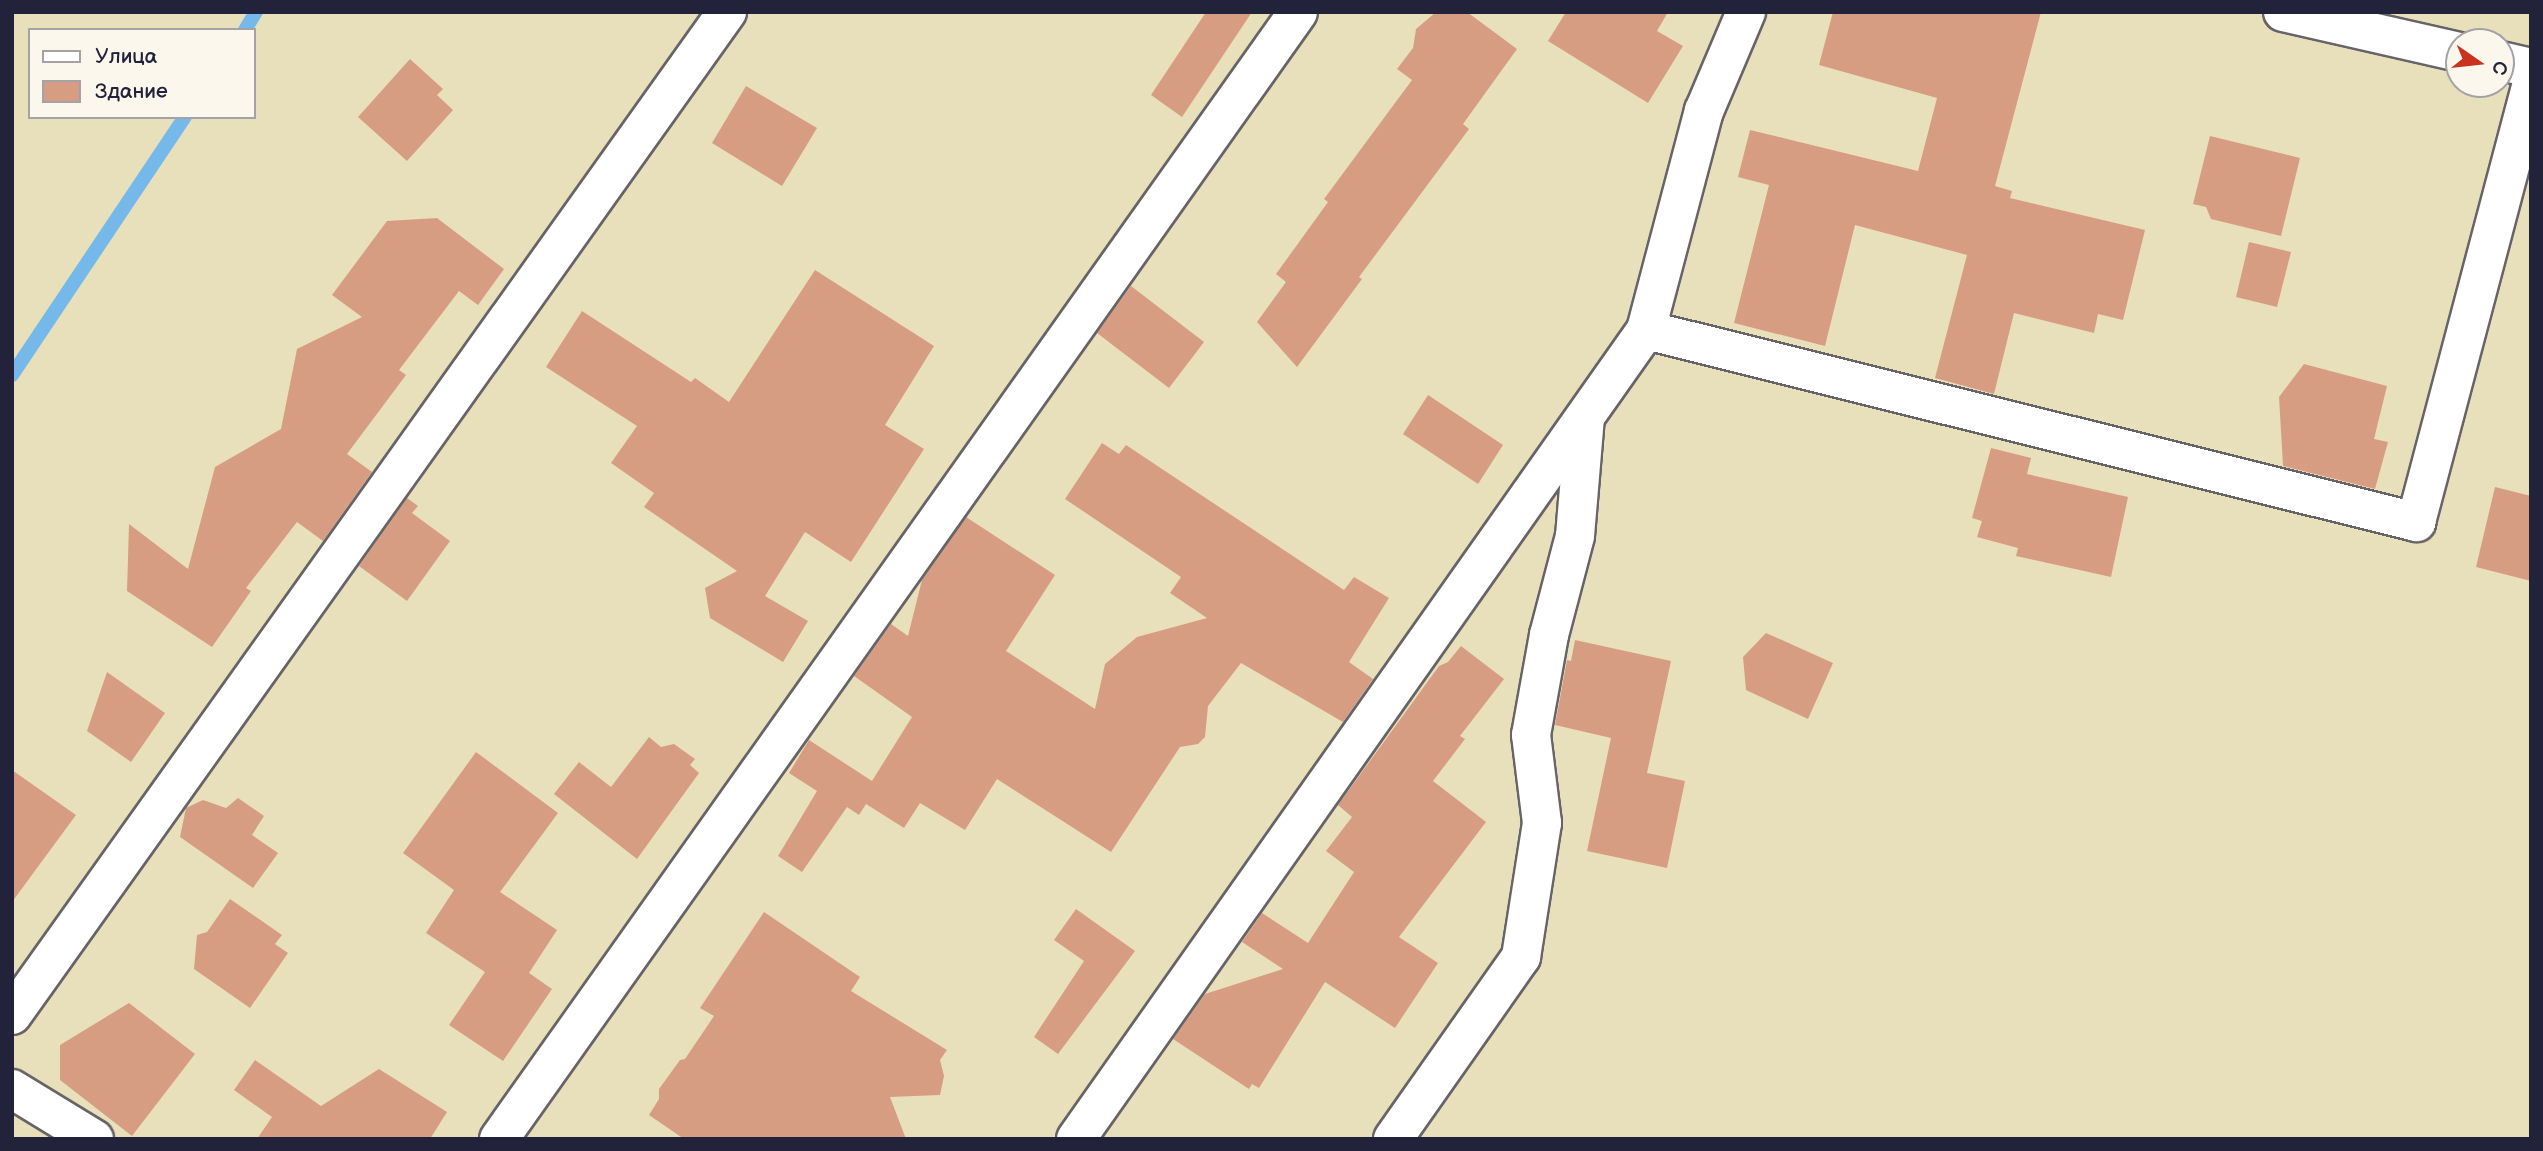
<!DOCTYPE html>
<html>
<head>
<meta charset="utf-8">
<style>
  body { margin:0 }
  #map { position:relative; width:2543px; height:1151px; overflow:hidden; background:#e8e0bb; font-family:"Balsamiq Sans",sans-serif }
  div>[style] { position:absolute }
  [style*='--x'] { left:calc(var(--x)*1px); top:calc(var(--y)*1px); width:calc(var(--w)*1px); rotate:calc(var(--a)*1deg) }
  .stream>* { height:14px; margin:-7px; padding:0 7px; transform-origin:7px; border-radius:7px; background:#75b9eb }
  .building>* { inset:0; background:#d79d83 }
  .roads { filter:drop-shadow(2px 0 #676468) drop-shadow(-2px 0 #676468) drop-shadow(0 2px #676468) drop-shadow(0 -2px #676468) }
  .minor>* { height:38px; margin:-19px; padding:0 19px; transform-origin:19px; border-radius:19px; background:#fff }
  span { translate:-50% -50%; white-space:nowrap; text-align:center; line-height:1.15; -webkit-text-stroke:5px #fbf7ec; paint-order:stroke }
  .frame { position:absolute; inset:0; border:14px solid #22223b; pointer-events:none }
  .legend { position:absolute; left:28px; top:28px; width:228px; height:91px; box-sizing:border-box; background:#fbf7ec; border:2px solid #a4a2a5; margin:0; padding:9px 12px; list-style:none; font-size:21px; color:#22223b }
  .legend li { display:flex; align-items:center; gap:14px; height:35px }
  .legend b { width:35px; border:2px solid #a4a2a5 }
  .north { position:absolute; left:2445px; top:28px; width:70px; height:70px; box-sizing:border-box; background:#fbf7ec; border:2px solid #a4a2a5; border-radius:50%; rotate:104deg; font-size:19px; font-weight:700; line-height:28px; text-align:center; color:#22223b }
  .north::after { content:''; display:block; margin:auto; width:24px; height:32px; background:#c8321e; clip-path:polygon(50% 0,100% 100%,50% 72%,0 100%) }
</style>
</head>
<body>
<div id="map">
  <div class="stream">
    <div style="--x:245;--y:30;--w:21;--a:-59"></div>
    <div style="--x:12;--y:375;--w:311;--a:-56.2"></div>
  </div>
  <div class="building">
    <div style="clip-path:polygon(1206px 12px,1252px 12px,1182px 117px,1151px 95px)"></div>
    <div style="clip-path:polygon(1436px 12px,1467px 12px,1517px 49px,1463px 124px,1469px 129px,1359px 277px,1362px 279px,1297px 367px,1257px 322px,1286px 282px,1276px 274px,1328px 202px,1324px 199px,1412px 80px,1397px 69px,1413px 48px,1416px 29px)"></div>
    <div style="clip-path:polygon(1566px 12px,1668px 12px,1657px 31px,1683px 46px,1648px 103px,1548px 41px)"></div>
    <div style="clip-path:polygon(1833px 12px,2041px 12px,1995px 186px,2012px 191px,2010px 198px,2145px 230px,2123px 320px,2098px 314px,2094px 333px,2014px 313px,1994px 394px,1935px 378px,1967px 255px,1855px 225px,1825px 346px,1734px 323px,1769px 185px,1738px 177px,1750px 130px,1918px 171px,1937px 98px,1819px 65px)"></div>
    <div style="clip-path:polygon(410px 59px,443px 89px,437px 95px,453px 110px,407px 161px,358px 117px)"></div>
    <div style="clip-path:polygon(746px 86px,817px 128px,782px 186px,712px 143px)"></div>
    <div style="clip-path:polygon(2210px 136px,2300px 158px,2281px 236px,2211px 219px,2206px 207px,2193px 204px)"></div>
    <div style="clip-path:polygon(437px 218px,504px 269px,478px 305px,459px 291px,399px 370px,406px 375px,347px 454px,372px 472px,323px 541px,297px 522px,246px 588px,251px 591px,212px 647px,127px 591px,129px 524px,188px 569px,215px 467px,281px 429px,297px 349px,362px 317px,332px 295px,387px 221px)"></div>
    <div style="clip-path:polygon(2249px 242px,2291px 252px,2277px 307px,2236px 297px)"></div>
    <div style="clip-path:polygon(815px 270px,934px 346px,885px 425px,924px 449px,851px 562px,805px 532px,765px 596px,808px 621px,783px 662px,710px 618px,705px 588px,737px 571px,644px 507px,654px 493px,611px 463px,637px 426px,546px 367px,582px 311px,691px 382px,695px 378px,729px 402px)"></div>
    <div style="clip-path:polygon(1131px 286px,1204px 342px,1169px 388px,1097px 333px)"></div>
    <div style="clip-path:polygon(2304px 364px,2387px 386px,2374px 439px,2388px 442px,2375px 489px,2283px 466px,2279px 397px)"></div>
    <div style="clip-path:polygon(1428px 395px,1503px 445px,1478px 484px,1403px 434px)"></div>
    <div style="clip-path:polygon(1102px 443px,1119px 454px,1126px 445px,1344px 590px,1354px 577px,1389px 598px,1349px 662px,1373px 679px,1343px 722px,1241px 663px,1208px 706px,1205px 737px,1198px 744px,1180px 747px,1111px 852px,997px 779px,965px 830px,920px 803px,904px 828px,866px 804px,859px 815px,847px 807px,802px 872px,778px 856px,817px 791px,789px 773px,809px 740px,872px 781px,912px 717px,854px 676px,891px 624px,908px 636px,922px 580px,966px 517px,1055px 575px,1006px 651px,1095px 709px,1105px 664px,1137px 637px,1207px 618px,1170px 593px,1181px 577px,1065px 499px)"></div>
    <div style="clip-path:polygon(1991px 448px,2031px 458px,2027px 474px,2128px 497px,2111px 577px,2016px 556px,2018px 548px,1977px 537px,1982px 521px,1972px 518px)"></div>
    <div style="clip-path:polygon(2495px 487px,2531px 496px,2531px 581px,2476px 567px)"></div>
    <div style="clip-path:polygon(407px 498px,418px 506px,412px 513px,450px 541px,407px 601px,359px 566px)"></div>
    <div style="clip-path:polygon(1766px 633px,1833px 663px,1808px 719px,1746px 690px,1743px 657px)"></div>
    <div style="clip-path:polygon(1575px 640px,1671px 661px,1647px 773px,1685px 781px,1667px 868px,1587px 851px,1611px 738px,1555px 725px,1567px 660px,1571px 661px)"></div>
    <div style="clip-path:polygon(1461px 646px,1504px 679px,1460px 736px,1465px 739px,1433px 781px,1486px 822px,1399px 937px,1438px 963px,1395px 1028px,1325px 982px,1259px 1088px,1252px 1084px,1249px 1089px,1173px 1039px,1205px 994px,1283px 969px,1242px 942px,1262px 913px,1308px 943px,1354px 872px,1326px 851px,1352px 817px,1338px 805px,1439px 666px,1448px 662px)"></div>
    <div style="clip-path:polygon(107px 672px,165px 713px,131px 762px,87px 731px)"></div>
    <div style="clip-path:polygon(649px 737px,661px 747px,674px 744px,695px 759px,690px 765px,699px 773px,637px 859px,554px 794px,579px 762px,611px 787px)"></div>
    <div style="clip-path:polygon(476px 752px,558px 813px,500px 892px,557px 930px,529px 973px,552px 989px,503px 1061px,449px 1025px,485px 972px,426px 933px,454px 890px,403px 853px)"></div>
    <div style="clip-path:polygon(12px 770px,76px 815px,12px 902px)"></div>
    <div style="clip-path:polygon(238px 798px,264px 816px,252px 835px,278px 853px,253px 888px,180px 837px,186px 808px,203px 800px,226px 808px)"></div>
    <div style="clip-path:polygon(230px 899px,282px 935px,275px 944px,288px 953px,250px 1008px,194px 969px,197px 935px,207px 932px)"></div>
    <div style="clip-path:polygon(1076px 909px,1135px 951px,1058px 1054px,1034px 1037px,1084px 961px,1054px 940px)"></div>
    <div style="clip-path:polygon(764px 912px,860px 977px,851px 991px,947px 1050px,940px 1060px,944px 1076px,940px 1095px,890px 1097px,906px 1139px,684px 1139px,649px 1115px,659px 1099px,659px 1089px,680px 1060px,685px 1059px,714px 1016px,700px 1008px)"></div>
    <div style="clip-path:polygon(129px 1003px,195px 1054px,132px 1136px,60px 1080px,60px 1045px)"></div>
    <div style="clip-path:polygon(255px 1060px,321px 1106px,379px 1069px,447px 1112px,430px 1139px,257px 1139px,272px 1117px,234px 1090px)"></div>
  </div>
  <div class="roads">
    <div class="minor">
      <div style="--x:2283;--y:12;--w:180;--a:12.8"></div>
      <div style="--x:2501;--y:61;--w:31;--a:13"></div>
      <div style="--x:1646;--y:330;--w:794;--a:14"></div>
      <div style="--x:2416;--y:522;--w:451;--a:-75.2"></div>
      <div style="--x:12;--y:1015;--w:1232;--a:-54.52"></div>
      <div style="--x:12;--y:1089;--w:96;--a:31.4"></div>
      <div style="--x:499;--y:1139;--w:1381;--a:-54.66"></div>
      <div style="--x:1076;--y:1139;--w:990;--a:-54.83"></div>
      <div style="--x:1646;--y:330;--w:227;--a:-75.2"></div>
      <div style="--x:1704;--y:111;--w:108;--a:-67"></div>
      <div style="--x:1393;--y:1139;--w:223;--a:-54.9"></div>
      <div style="--x:1521;--y:957;--w:136;--a:-81.1"></div>
      <div style="--x:1542;--y:823;--w:89;--a:-97.1"></div>
      <div style="--x:1531;--y:735;--w:102;--a:-79.8"></div>
      <div style="--x:1549;--y:635;--w:102;--a:-75.3"></div>
      <div style="--x:1575;--y:536;--w:118;--a:-85.2"></div>
    </div>
  </div>
  <div class="frame"></div>
  <ul class="legend">
  <li><b style="height:9px;background:#fff"></b>Улица</li>
  <li><b style="height:19px;background:#d79d83"></b>Здание</li>
  </ul>
  <div class="north">С</div>
</div>
</body>
</html>
